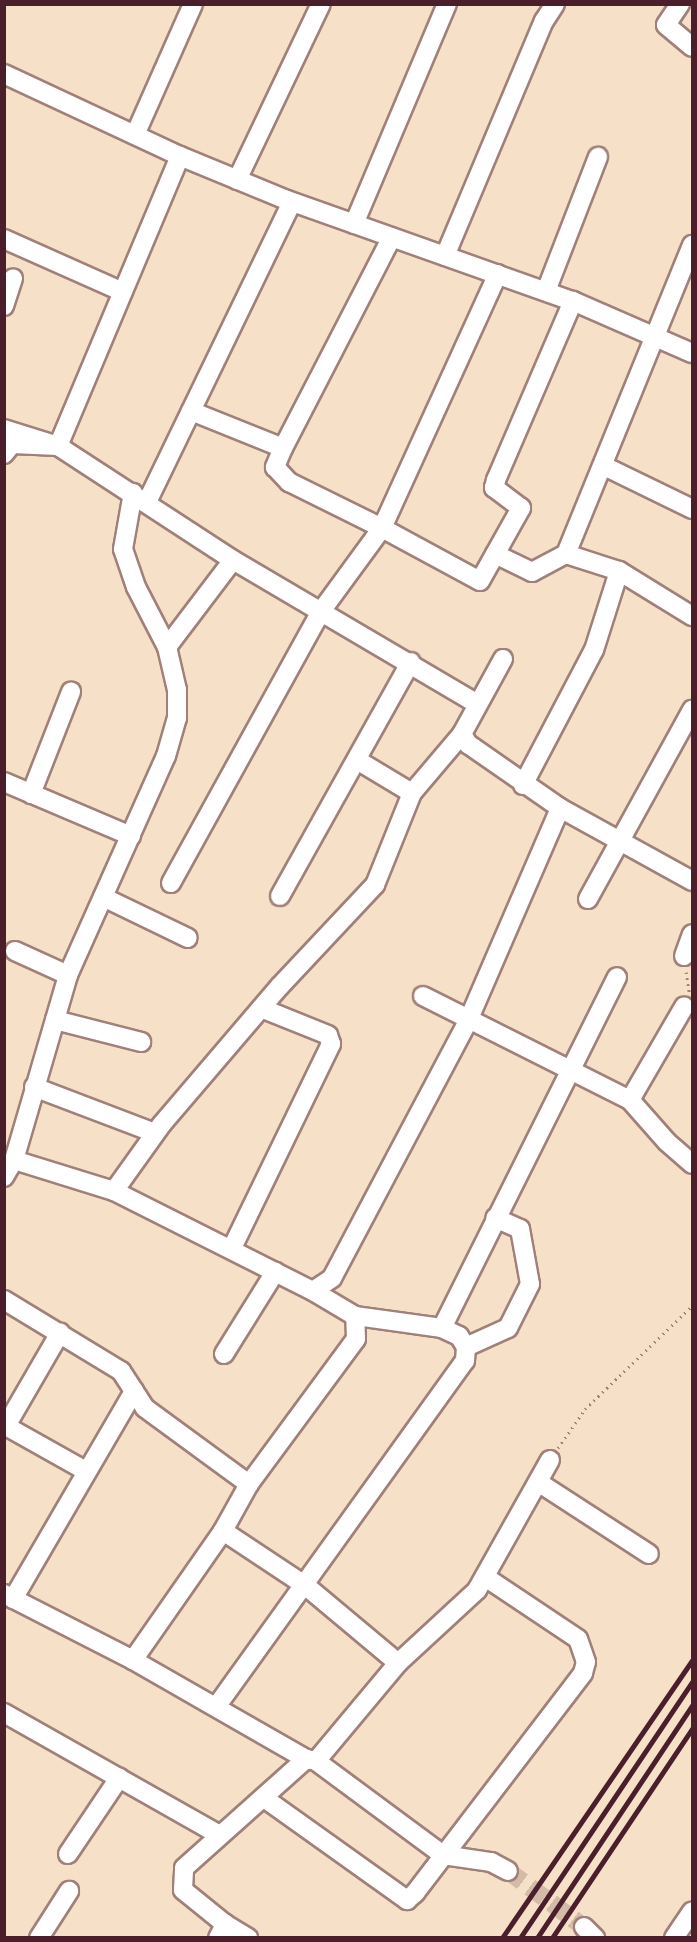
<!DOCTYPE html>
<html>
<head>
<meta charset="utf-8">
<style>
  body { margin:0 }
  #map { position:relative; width:697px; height:1942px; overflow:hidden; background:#f6e1c8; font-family:"Patrick Hand",sans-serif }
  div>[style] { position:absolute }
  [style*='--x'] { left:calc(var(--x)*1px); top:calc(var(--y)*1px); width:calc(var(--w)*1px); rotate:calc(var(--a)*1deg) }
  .street-tunnel>* { height:18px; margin-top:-9px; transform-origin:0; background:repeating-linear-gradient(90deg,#d4baa9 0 18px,transparent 0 27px) }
  .path>* { height:3px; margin-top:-1.5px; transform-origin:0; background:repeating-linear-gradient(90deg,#a0807a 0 1.5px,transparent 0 6px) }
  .roads { filter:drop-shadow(2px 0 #a0807a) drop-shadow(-2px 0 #a0807a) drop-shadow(0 2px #a0807a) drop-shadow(0 -2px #a0807a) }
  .street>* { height:18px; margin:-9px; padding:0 9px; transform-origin:9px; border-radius:9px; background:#fff }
  .rail>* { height:4.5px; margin:-2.25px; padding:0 2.25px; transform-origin:2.25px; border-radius:2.25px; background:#4a1f2b }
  span { translate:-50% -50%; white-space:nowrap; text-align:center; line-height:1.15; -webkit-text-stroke:6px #fdfcf7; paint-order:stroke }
  .frame { position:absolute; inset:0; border:6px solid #4a1f2b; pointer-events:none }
</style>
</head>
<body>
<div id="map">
  <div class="street-tunnel">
    <div style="--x:508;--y:1871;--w:94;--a:36.4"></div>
  </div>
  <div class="path">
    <div style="--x:686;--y:972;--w:20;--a:81"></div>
    <div style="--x:558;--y:1448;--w:47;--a:-55.3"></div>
    <div style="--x:585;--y:1409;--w:149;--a:-43.9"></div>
  </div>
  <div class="roads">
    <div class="street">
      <div style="--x:680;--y:4;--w:25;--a:124"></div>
      <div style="--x:666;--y:25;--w:34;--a:40"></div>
      <div style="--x:4;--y:74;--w:194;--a:25"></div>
      <div style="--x:180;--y:156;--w:315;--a:112.8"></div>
      <div style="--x:58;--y:446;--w:46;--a:-177.5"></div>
      <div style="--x:12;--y:444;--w:13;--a:129"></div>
      <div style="--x:135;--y:135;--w:143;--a:-66.1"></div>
      <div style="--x:180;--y:156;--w:116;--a:22.4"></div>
      <div style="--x:287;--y:200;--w:303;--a:19.5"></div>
      <div style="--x:573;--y:301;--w:130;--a:23.6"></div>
      <div style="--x:237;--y:180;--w:195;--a:-64.5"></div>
      <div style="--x:354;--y:224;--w:239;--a:-67.1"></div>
      <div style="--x:4;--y:239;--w:130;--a:24"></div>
      <div style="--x:445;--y:256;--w:255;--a:-67.2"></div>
      <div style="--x:544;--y:21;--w:20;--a:-57"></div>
      <div style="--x:546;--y:291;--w:144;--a:-68.8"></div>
      <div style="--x:4;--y:306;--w:29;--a:-72"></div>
      <div style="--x:191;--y:411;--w:99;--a:21.9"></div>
      <div style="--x:283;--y:448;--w:237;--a:-62.7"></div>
      <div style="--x:4;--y:429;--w:57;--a:17.5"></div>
      <div style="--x:58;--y:446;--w:209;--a:33.1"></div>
      <div style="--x:233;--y:560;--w:282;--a:30.5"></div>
      <div style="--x:283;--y:448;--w:21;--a:113"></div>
      <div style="--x:275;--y:467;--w:21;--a:47"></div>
      <div style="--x:289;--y:482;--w:104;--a:26.3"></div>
      <div style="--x:382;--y:528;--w:279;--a:-65.5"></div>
      <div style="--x:604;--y:466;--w:98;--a:26"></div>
      <div style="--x:147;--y:502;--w:333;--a:-64.2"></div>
      <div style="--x:495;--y:554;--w:41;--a:25.9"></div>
      <div style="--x:532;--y:572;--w:38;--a:-28"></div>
      <div style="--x:566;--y:554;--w:334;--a:-67.8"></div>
      <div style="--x:619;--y:571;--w:86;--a:31.7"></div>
      <div style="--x:167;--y:647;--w:109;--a:-52.8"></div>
      <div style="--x:503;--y:659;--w:85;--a:118.7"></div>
      <div style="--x:462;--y:734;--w:12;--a:59"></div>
      <div style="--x:468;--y:744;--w:112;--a:34.8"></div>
      <div style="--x:560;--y:808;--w:151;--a:28.9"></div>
      <div style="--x:357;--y:760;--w:64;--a:31"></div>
      <div style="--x:4;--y:782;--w:138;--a:23"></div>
      <div style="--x:523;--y:785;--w:153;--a:-62.3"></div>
      <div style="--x:594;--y:650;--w:83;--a:-72.4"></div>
      <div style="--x:619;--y:571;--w:56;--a:-162.2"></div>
      <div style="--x:31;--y:794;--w:110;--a:-68.6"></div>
      <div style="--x:171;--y:883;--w:312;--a:-61.1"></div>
      <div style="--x:322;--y:610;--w:102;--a:-53.8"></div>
      <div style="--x:382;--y:528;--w:111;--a:28.4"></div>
      <div style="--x:480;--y:581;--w:84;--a:-60.7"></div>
      <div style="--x:521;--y:508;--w:34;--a:-143"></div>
      <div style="--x:494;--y:488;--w:8;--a:-76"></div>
      <div style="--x:496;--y:480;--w:195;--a:-66.7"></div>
      <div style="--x:280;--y:896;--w:268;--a:-60.8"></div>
      <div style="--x:103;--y:897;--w:94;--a:25.8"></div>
      <div style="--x:588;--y:899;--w:216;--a:-61.2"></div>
      <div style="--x:15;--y:951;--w:58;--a:24.4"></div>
      <div style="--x:684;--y:956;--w:23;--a:-70"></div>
      <div style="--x:423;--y:996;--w:232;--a:26.7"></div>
      <div style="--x:630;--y:1100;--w:56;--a:48.6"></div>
      <div style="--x:667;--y:1142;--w:33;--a:41"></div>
      <div style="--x:55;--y:1020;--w:89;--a:14.3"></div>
      <div style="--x:34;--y:1087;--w:129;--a:20.8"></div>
      <div style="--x:630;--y:1100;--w:108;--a:-59.9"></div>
      <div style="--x:14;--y:1160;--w:105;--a:17.2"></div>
      <div style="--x:114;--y:1191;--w:223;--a:26.7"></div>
      <div style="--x:313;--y:1291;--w:23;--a:-34"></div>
      <div style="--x:332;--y:1278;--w:291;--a:-62.1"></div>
      <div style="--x:468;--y:1021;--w:232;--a:-66.6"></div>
      <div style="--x:4;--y:1177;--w:20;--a:-60"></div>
      <div style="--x:14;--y:1160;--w:193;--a:-73.7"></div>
      <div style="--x:68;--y:975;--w:240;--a:-65.9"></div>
      <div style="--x:166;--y:756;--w:40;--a:-74"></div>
      <div style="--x:177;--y:718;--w:28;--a:-90"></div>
      <div style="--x:177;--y:690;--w:44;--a:-103.1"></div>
      <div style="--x:167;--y:647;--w:68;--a:-117.3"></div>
      <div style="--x:136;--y:587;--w:40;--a:-108.9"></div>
      <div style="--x:123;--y:549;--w:57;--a:-79.9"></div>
      <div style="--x:114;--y:1191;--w:82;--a:-54.4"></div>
      <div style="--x:162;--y:1124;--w:182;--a:-49.5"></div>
      <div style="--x:280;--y:986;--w:139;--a:-46.8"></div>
      <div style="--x:375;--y:885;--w:99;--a:-68.1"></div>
      <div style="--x:412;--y:793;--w:77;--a:-49.7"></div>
      <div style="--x:232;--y:1248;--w:227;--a:-64.1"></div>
      <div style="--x:331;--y:1044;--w:9;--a:-108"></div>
      <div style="--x:328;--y:1035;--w:72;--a:-158.1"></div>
      <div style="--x:4;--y:1300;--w:137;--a:31.3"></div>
      <div style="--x:121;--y:1371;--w:44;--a:57"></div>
      <div style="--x:145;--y:1408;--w:129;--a:36.2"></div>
      <div style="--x:249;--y:1484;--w:54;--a:119"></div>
      <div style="--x:223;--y:1531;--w:100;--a:33.5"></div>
      <div style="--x:306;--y:1586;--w:120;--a:39.9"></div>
      <div style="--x:398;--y:1663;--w:128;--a:129.9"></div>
      <div style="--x:316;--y:1761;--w:158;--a:36.5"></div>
      <div style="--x:443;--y:1855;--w:49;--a:8.3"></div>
      <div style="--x:491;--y:1862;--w:19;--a:28"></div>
      <div style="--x:442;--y:1328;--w:392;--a:-63.5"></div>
      <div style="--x:466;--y:1347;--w:46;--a:-24.3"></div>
      <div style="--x:508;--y:1328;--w:49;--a:-63.4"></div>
      <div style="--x:530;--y:1284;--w:56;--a:-100.3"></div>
      <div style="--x:520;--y:1229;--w:27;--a:-156"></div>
      <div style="--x:224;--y:1354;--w:97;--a:-58.1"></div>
      <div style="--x:4;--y:1425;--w:94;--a:29.3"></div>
      <div style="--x:6;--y:1426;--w:108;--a:-59.9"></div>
      <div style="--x:538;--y:1482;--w:132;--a:33"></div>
      <div style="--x:249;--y:1484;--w:180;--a:-53.6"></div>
      <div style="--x:356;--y:1339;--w:23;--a:-92"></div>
      <div style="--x:355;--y:1316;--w:49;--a:-149.2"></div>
      <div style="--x:4;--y:1594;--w:145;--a:27.1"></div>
      <div style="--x:133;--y:1660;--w:199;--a:29.8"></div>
      <div style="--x:13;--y:1599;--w:241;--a:-59.8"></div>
      <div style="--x:133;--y:1660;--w:157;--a:-55.1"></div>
      <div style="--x:398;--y:1663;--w:108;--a:-42.7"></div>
      <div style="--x:477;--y:1590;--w:149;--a:-60.7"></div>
      <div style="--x:216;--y:1707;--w:426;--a:-54.3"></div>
      <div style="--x:465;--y:1361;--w:14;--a:-86"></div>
      <div style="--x:466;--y:1347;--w:13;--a:-122"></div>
      <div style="--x:459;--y:1336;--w:19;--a:-155"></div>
      <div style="--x:442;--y:1328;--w:88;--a:-172.1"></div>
      <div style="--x:4;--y:1713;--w:246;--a:29.5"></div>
      <div style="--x:264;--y:1798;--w:176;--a:35.5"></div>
      <div style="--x:407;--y:1900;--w:11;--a:-41"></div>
      <div style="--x:415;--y:1893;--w:277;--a:-52.6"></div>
      <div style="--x:583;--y:1673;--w:11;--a:-75"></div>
      <div style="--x:586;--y:1662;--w:24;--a:-109"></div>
      <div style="--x:578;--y:1639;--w:112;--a:-146.3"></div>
      <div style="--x:68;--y:1854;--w:92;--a:-56.1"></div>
      <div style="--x:225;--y:1924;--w:27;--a:31"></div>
      <div style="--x:584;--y:1927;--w:16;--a:45"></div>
      <div style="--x:39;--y:1938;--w:56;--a:-57.4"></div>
      <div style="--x:218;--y:1938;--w:16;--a:-63"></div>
      <div style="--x:225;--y:1924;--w:54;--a:-141"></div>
      <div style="--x:183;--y:1890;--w:22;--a:-87"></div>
      <div style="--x:184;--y:1868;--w:164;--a:-41.8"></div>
      <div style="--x:306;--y:1759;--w:10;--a:11"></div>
      <div style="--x:674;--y:1938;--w:32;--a:-56"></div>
    </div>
  </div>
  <div class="rail">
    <div style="--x:502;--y:1938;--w:336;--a:-55.6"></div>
    <div style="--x:520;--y:1938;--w:308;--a:-56.1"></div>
    <div style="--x:537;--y:1938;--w:279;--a:-56.3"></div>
    <div style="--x:552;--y:1938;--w:252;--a:-56.2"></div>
  </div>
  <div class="frame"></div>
</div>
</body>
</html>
